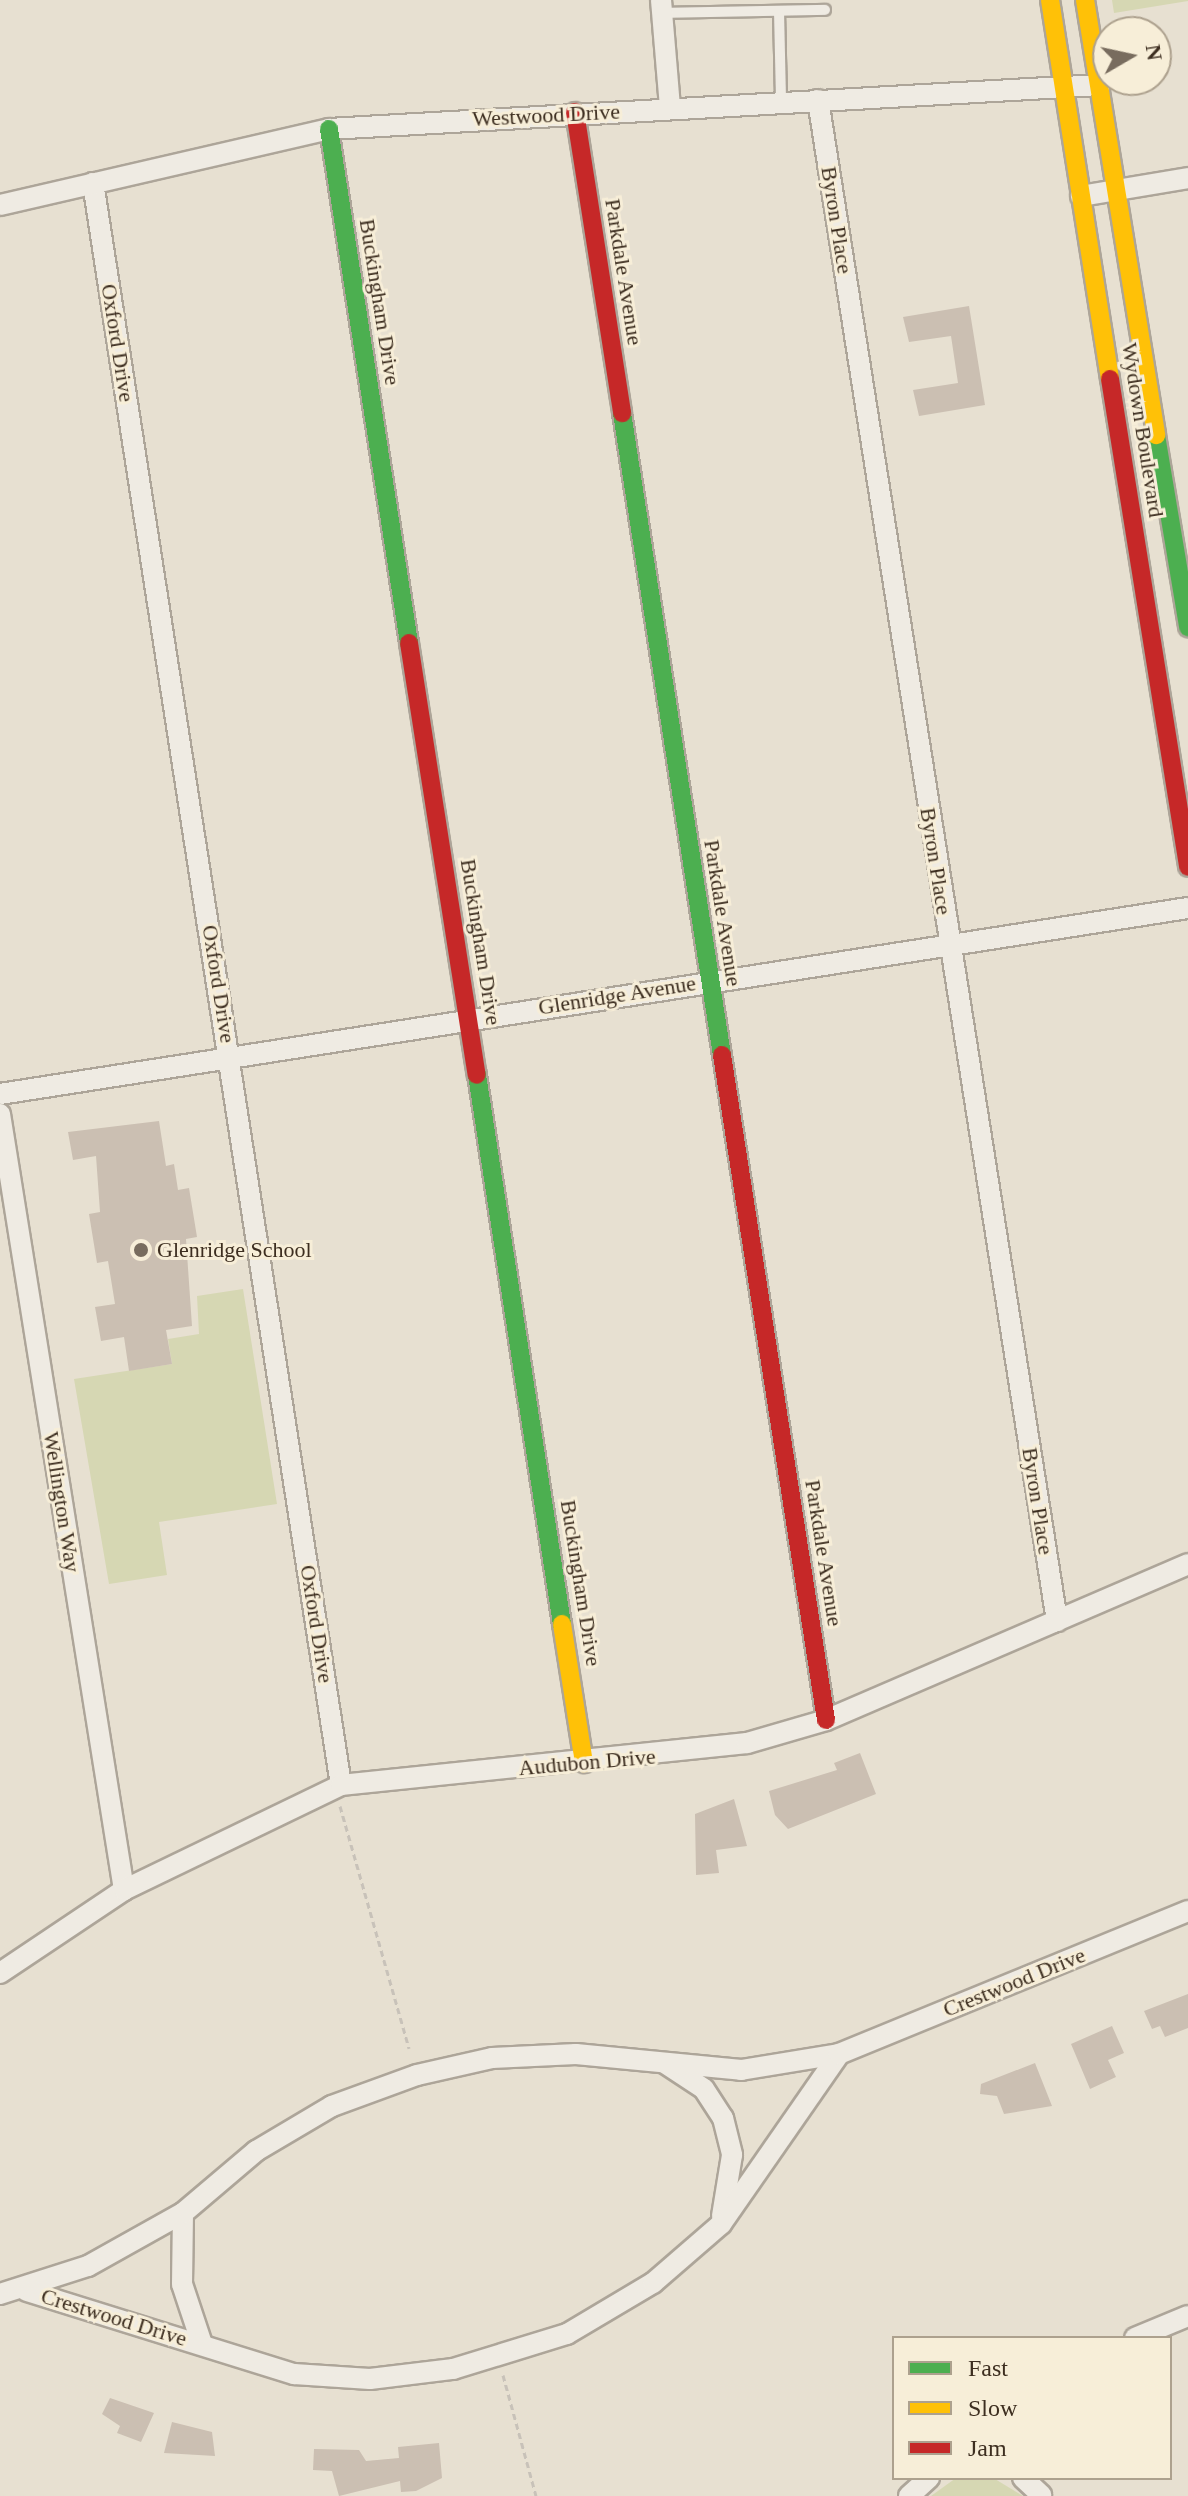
<!DOCTYPE html>
<html>
<head>
<meta charset="utf-8">
<style>
  body { margin:0 }
  #map { position:relative; width:1188px; height:2496px; overflow:hidden; background:#e7e0d1; font-family:Georgia,serif }
  div>[style] { position:absolute }
  [style*='--x'] { left:calc(var(--x)*1px); top:calc(var(--y)*1px); width:calc(var(--w)*1px); rotate:calc(var(--a)*1deg) }
  .green>* { inset:0; background:#d6d7b3 }
  .building>* { inset:0; background:#cbbfb2 }
  .path>* { height:3px; margin-top:-1.5px; transform-origin:0; background:repeating-linear-gradient(90deg,#c8c2b9 0 6px,transparent 0 10px) }
  .roads { filter:drop-shadow(2px 0 #ada599) drop-shadow(-2px 0 #ada599) drop-shadow(0 2px #ada599) drop-shadow(0 -2px #ada599) }
  .lane>* { height:10px; margin:-5px; padding:0 5px; transform-origin:5px; border-radius:5px; background:#efebe3 }
  .street>* { height:20px; margin:-10px; padding:0 10px; transform-origin:10px; border-radius:10px; background:#efebe3 }
  .fast>* { height:18px; margin:-9px; padding:0 9px; transform-origin:9px; border-radius:9px; background:#4caf50 }
  .slow>* { height:18px; margin:-9px; padding:0 9px; transform-origin:9px; border-radius:9px; background:#ffc107 }
  .jam>* { height:18px; margin:-9px; padding:0 9px; transform-origin:9px; border-radius:9px; background:#c62828 }
  .dots>* { width:22px; height:22px; translate:-50% -50%; box-sizing:border-box; border:4px solid #f7eed8; border-radius:50% }
  span { translate:-50% -50%; white-space:nowrap; text-align:center; line-height:1.15; -webkit-text-stroke:6px #f7eed8; paint-order:stroke }
  .street-label { font-size:22px; color:#3d2e20 }
  .poi-label { font-size:22px; color:#3d2e20 }
  .left { translate:0 -50%; text-align:left }
  .legend { position:absolute; left:892px; top:2336px; width:280px; height:144px; box-sizing:border-box; background:#f7eed8; border:2px solid #ada18e; margin:0; padding:10px 14px; list-style:none; font-size:24px; color:#3d2e20 }
  .legend li { display:flex; align-items:center; gap:16px; height:40px }
  .legend b { width:40px; border:2px solid #ada18e }
  .north { position:absolute; left:1092px; top:16px; width:80px; height:80px; box-sizing:border-box; background:#f7eed8; border:2px solid #ada18e; border-radius:50%; rotate:81deg; font-size:22px; font-weight:700; line-height:32px; text-align:center; color:#3d2e20 }
  .north::after { content:''; display:block; margin:auto; width:28px; height:36px; background:#786c5e; clip-path:polygon(50% 0,100% 100%,50% 72%,0 100%) }
</style>
</head>
<body>
<div id="map">
  <div class="green">
    <div style="clip-path:polygon(1112px 0,1188px 0,1188px 1px,1114px 13px)"></div>
    <div style="clip-path:polygon(243px 1289px,277px 1504px,159px 1522px,167px 1575px,109px 1584px,74px 1379px,172px 1364px,168px 1339px,199px 1334px,197px 1296px)"></div>
    <div style="clip-path:polygon(956px 2478px,995px 2479px,1023px 2496px,931px 2496px)"></div>
  </div>
  <div class="building">
    <div style="clip-path:polygon(969px 306px,985px 405px,919px 416px,913px 390px,958px 383px,951px 336px,909px 342px,903px 317px)"></div>
    <div style="clip-path:polygon(159px 1121px,166px 1166px,174px 1164px,178px 1190px,189px 1188px,197px 1237px,186px 1239px,192px 1326px,166px 1330px,172px 1364px,129px 1371px,124px 1337px,101px 1341px,95px 1307px,115px 1304px,108px 1261px,97px 1263px,89px 1214px,100px 1212px,96px 1156px,73px 1160px,68px 1132px)"></div>
    <div style="clip-path:polygon(860px 1753px,876px 1794px,788px 1829px,775px 1815px,769px 1791px,837px 1770px,834px 1763px)"></div>
    <div style="clip-path:polygon(734px 1799px,747px 1846px,716px 1850px,719px 1873px,696px 1875px,695px 1814px)"></div>
    <div style="clip-path:polygon(1188px 1994px,1188px 2028px,1165px 2037px,1160px 2026px,1152px 2029px,1144px 2011px)"></div>
    <div style="clip-path:polygon(1112px 2026px,1124px 2053px,1108px 2060px,1116px 2077px,1090px 2089px,1071px 2044px)"></div>
    <div style="clip-path:polygon(1035px 2063px,1052px 2106px,1004px 2114px,997px 2096px,980px 2094px,981px 2084px)"></div>
    <div style="clip-path:polygon(110px 2398px,154px 2413px,141px 2442px,117px 2433px,120px 2426px,102px 2414px)"></div>
    <div style="clip-path:polygon(172px 2422px,212px 2432px,215px 2456px,164px 2453px)"></div>
    <div style="clip-path:polygon(439px 2443px,442px 2478px,416px 2491px,401px 2492px,400px 2481px,339px 2496px,332px 2471px,313px 2470px,314px 2449px,359px 2450px,366px 2461px,399px 2458px,398px 2447px)"></div>
  </div>
  <div class="path">
    <div style="--x:340;--y:1806;--w:252;--a:74.1"></div>
    <div style="--x:503;--y:2375;--w:125;--a:74.7"></div>
  </div>
  <div class="roads">
    <div class="lane">
      <div style="--x:779;--y:11;--w:90;--a:88.7"></div>
      <div style="--x:662;--y:13;--w:163;--a:-1.1"></div>
    </div>
    <div class="street">
      <div style="--x:661;--y:0;--w:108;--a:85.2"></div>
      <div style="--x:818;--y:100;--w:1540;--a:81.07"></div>
      <div style="--x:93;--y:183;--w:1621;--a:81.2"></div>
      <div style="--x:1081;--y:196;--w:109;--a:-9.5"></div>
      <div style="--x:0;--y:205;--w:338;--a:-13"></div>
      <div style="--x:329;--y:129;--w:772;--a:-3.27"></div>
      <div style="--x:0;--y:1094;--w:1202;--a:-8.9"></div>
      <div style="--x:0;--y:1114;--w:786;--a:80.92"></div>
      <div style="--x:0;--y:1973;--w:149;--a:-33.8"></div>
      <div style="--x:124;--y:1890;--w:241;--a:-25.8"></div>
      <div style="--x:341;--y:1785;--w:408;--a:-5.9"></div>
      <div style="--x:747;--y:1743;--w:82;--a:-16.2"></div>
      <div style="--x:826;--y:1720;--w:394;--a:-23.3"></div>
      <div style="--x:666;--y:2064;--w:45;--a:33.3"></div>
      <div style="--x:704;--y:2089;--w:35;--a:57"></div>
      <div style="--x:723;--y:2118;--w:38;--a:76"></div>
      <div style="--x:732;--y:2155;--w:62;--a:99.3"></div>
      <div style="--x:183;--y:2213;--w:71;--a:90.8"></div>
      <div style="--x:182;--y:2284;--w:63;--a:71.6"></div>
      <div style="--x:27;--y:2291;--w:280;--a:17.3"></div>
      <div style="--x:294;--y:2374;--w:76;--a:3.8"></div>
      <div style="--x:370;--y:2379;--w:84;--a:-6.9"></div>
      <div style="--x:453;--y:2369;--w:119;--a:-17.1"></div>
      <div style="--x:567;--y:2334;--w:100;--a:-30.7"></div>
      <div style="--x:653;--y:2283;--w:90;--a:-40.9"></div>
      <div style="--x:721;--y:2224;--w:207;--a:-55.2"></div>
      <div style="--x:0;--y:2294;--w:92;--a:-17.7"></div>
      <div style="--x:88;--y:2266;--w:109;--a:-29.2"></div>
      <div style="--x:183;--y:2213;--w:96;--a:-40.3"></div>
      <div style="--x:256;--y:2151;--w:88;--a:-30.6"></div>
      <div style="--x:332;--y:2106;--w:90;--a:-20"></div>
      <div style="--x:417;--y:2075;--w:77;--a:-12.8"></div>
      <div style="--x:492;--y:2058;--w:84;--a:-2.7"></div>
      <div style="--x:576;--y:2054;--w:166;--a:5.5"></div>
      <div style="--x:741;--y:2070;--w:99;--a:-9.3"></div>
      <div style="--x:839;--y:2054;--w:377;--a:-22.3"></div>
      <div style="--x:1135;--y:2338;--w:57;--a:-22.5"></div>
      <div style="--x:1023;--y:2478;--w:25;--a:43"></div>
      <div style="--x:909;--y:2496;--w:27;--a:-42"></div>
    </div>
    <div class="fast">
      <div style="--x:329;--y:129;--w:520;--a:81.15"></div>
      <div style="--x:622;--y:413;--w:650;--a:81.15"></div>
      <div style="--x:1156;--y:435;--w:195;--a:80.5"></div>
      <div style="--x:477;--y:1075;--w:556;--a:81.2"></div>
    </div>
    <div class="slow">
      <div style="--x:1050;--y:0;--w:384;--a:81"></div>
      <div style="--x:1085;--y:0;--w:441;--a:80.7"></div>
      <div style="--x:562;--y:1624;--w:141;--a:81"></div>
    </div>
    <div class="jam">
      <div style="--x:575;--y:112;--w:305;--a:81.1"></div>
      <div style="--x:1110;--y:379;--w:494;--a:80.9"></div>
      <div style="--x:409;--y:643;--w:437;--a:81.1"></div>
      <div style="--x:722;--y:1055;--w:673;--a:81.11"></div>
    </div>
  </div>
  <div class="dots">
    <div style="left:141px;top:1250px;background:#786c5e"></div>
  </div>
  <div class="street-label">
    <span style="left:546px;top:115px;rotate:-3deg">Westwood Drive</span>
    <span style="left:837px;top:220px;rotate:81deg">Byron Place</span>
    <span style="left:624px;top:272px;rotate:81deg">Parkdale Avenue</span>
    <span style="left:380px;top:302px;rotate:81deg">Buckingham Drive</span>
    <span style="left:118px;top:343px;rotate:81deg">Oxford Drive</span>
    <span style="left:1143px;top:430px;rotate:81deg">Wydown Boulevard</span>
    <span style="left:936px;top:861px;rotate:81deg">Byron Place</span>
    <span style="left:723px;top:913px;rotate:81deg">Parkdale Avenue</span>
    <span style="left:481px;top:942px;rotate:81deg">Buckingham Drive</span>
    <span style="left:219px;top:984px;rotate:81deg">Oxford Drive</span>
    <span style="left:617px;top:995px;rotate:-9deg">Glenridge Avenue</span>
    <span style="left:1038px;top:1501px;rotate:81deg">Byron Place</span>
    <span style="left:62px;top:1502px;rotate:81deg">Wellington Way</span>
    <span style="left:824px;top:1553px;rotate:81deg">Parkdale Avenue</span>
    <span style="left:581px;top:1583px;rotate:81deg">Buckingham Drive</span>
    <span style="left:317px;top:1624px;rotate:81deg">Oxford Drive</span>
    <span style="left:587px;top:1762px;rotate:-5deg">Audubon Drive</span>
    <span style="left:1014px;top:1982px;rotate:-22deg">Crestwood Drive</span>
    <span style="left:114px;top:2317px;rotate:17deg">Crestwood Drive</span>
  </div>
  <div class="poi-label">
    <span class="left" style="left:157px;top:1250px">Glenridge School</span>
  </div>
  <ul class="legend">
  <li><b style="height:10px;background:#4caf50"></b>Fast</li>
  <li><b style="height:10px;background:#ffc107"></b>Slow</li>
  <li><b style="height:10px;background:#c62828"></b>Jam</li>
  </ul>
  <div class="north">N</div>
</div>
</body>
</html>
